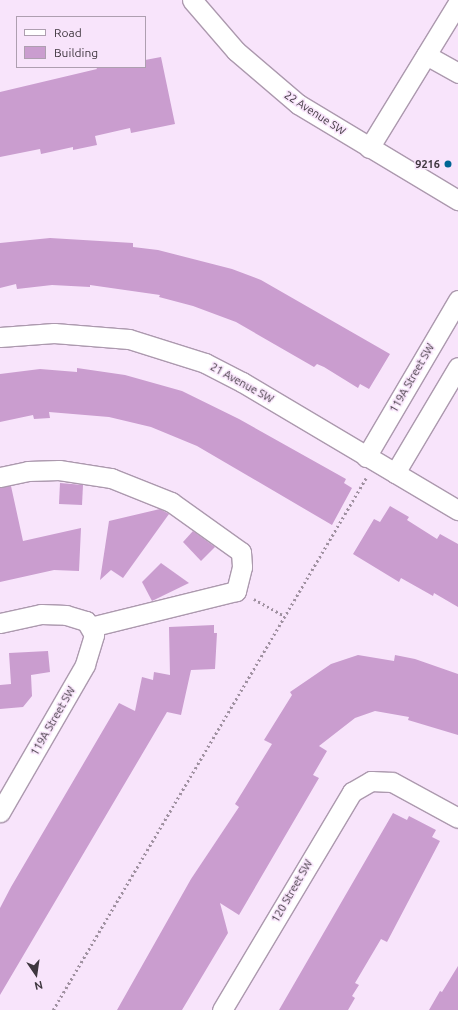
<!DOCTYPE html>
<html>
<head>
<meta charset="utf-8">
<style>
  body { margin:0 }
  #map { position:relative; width:458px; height:1010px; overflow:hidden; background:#f8e4fb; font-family:Ubuntu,sans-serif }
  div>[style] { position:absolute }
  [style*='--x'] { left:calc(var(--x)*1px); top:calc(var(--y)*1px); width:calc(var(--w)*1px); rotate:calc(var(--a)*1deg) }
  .building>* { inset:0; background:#ca9dcf }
  .path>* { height:2.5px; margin-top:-1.25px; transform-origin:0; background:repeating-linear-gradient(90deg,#a091a1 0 2px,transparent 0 5px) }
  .roads { filter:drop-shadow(1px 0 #ac99ae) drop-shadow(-1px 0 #ac99ae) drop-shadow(0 1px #ac99ae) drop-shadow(0 -1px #ac99ae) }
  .minor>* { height:19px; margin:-9.5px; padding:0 9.5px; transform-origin:9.5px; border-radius:9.5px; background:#fff }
  .dots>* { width:11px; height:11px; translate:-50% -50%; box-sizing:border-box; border:2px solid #f8e4fb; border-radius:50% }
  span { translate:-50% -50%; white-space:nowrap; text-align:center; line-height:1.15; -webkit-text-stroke:3px #f8e4fb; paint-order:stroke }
  .street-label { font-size:11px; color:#3f373f }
  .poi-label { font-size:11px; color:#3f373f; font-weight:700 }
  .right { translate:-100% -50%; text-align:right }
  .legend { position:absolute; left:16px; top:16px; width:130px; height:52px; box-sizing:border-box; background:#f8e4fb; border:1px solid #ae9fb0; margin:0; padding:5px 7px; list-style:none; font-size:12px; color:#3f373f }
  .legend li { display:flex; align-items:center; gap:8px; height:20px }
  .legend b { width:20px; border:1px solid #ae9fb0 }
  .north { position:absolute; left:16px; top:954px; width:40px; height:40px; -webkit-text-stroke:3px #f8e4fb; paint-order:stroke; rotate:167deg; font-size:11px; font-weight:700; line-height:16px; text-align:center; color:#3f373f }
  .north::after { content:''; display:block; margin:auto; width:14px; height:18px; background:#3f373f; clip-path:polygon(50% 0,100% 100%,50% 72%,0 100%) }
</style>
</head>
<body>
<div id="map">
  <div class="building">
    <div style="clip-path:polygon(161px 57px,175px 124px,131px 133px,130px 128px,95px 136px,97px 145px,73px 150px,73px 147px,41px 154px,40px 149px,0 157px,0 92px,97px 69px,96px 67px,145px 67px,145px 60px)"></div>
    <div style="clip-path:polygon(50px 238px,133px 243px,133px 247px,158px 250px,232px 269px,261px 280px,390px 354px,369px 389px,360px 384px,358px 388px,324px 367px,317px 364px,314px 367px,236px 322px,193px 306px,159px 297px,160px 295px,90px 285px,90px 287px,52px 285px,17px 289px,16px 284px,0 288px,0 243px)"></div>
    <div style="clip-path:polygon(77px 368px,125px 375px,182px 391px,239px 419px,346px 479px,344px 483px,352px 488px,332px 525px,197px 446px,151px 427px,109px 417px,49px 412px,50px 418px,34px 419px,33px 415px,0 422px,0 374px,40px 369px,77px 372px)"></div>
    <div style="clip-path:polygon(60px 483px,83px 485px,82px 505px,59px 504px)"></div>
    <div style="clip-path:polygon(11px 486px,23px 541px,81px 528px,79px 571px,54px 570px,0 582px,0 488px)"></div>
    <div style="clip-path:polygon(390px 506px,409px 517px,407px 520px,437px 539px,440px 534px,458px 544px,458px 607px,434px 593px,433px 596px,401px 578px,399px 582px,353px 554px,374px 519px,380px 522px)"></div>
    <div style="clip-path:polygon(160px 509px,169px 514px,123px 578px,111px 570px,100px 580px,109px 521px)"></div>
    <div style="clip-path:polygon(193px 531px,215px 547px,201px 561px,183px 542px)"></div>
    <div style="clip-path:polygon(161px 563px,189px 583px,152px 601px,142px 582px)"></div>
    <div style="clip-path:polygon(214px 625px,214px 633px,217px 633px,215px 669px,191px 670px,181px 715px,167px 712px,0 995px,0 908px,11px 887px,119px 703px,135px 711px,142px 677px,153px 680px,154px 672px,170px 675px,169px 627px)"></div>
    <div style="clip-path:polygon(48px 651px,50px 672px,31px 675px,32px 696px,23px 707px,0 709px,0 685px,11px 684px,9px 653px)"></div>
    <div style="clip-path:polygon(358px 655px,394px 661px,395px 655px,415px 659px,458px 674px,458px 735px,408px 720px,409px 717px,375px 711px,355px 718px,319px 746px,327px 751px,313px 775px,319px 778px,239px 915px,220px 903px,228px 933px,182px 1010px,117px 1010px,191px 879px,239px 807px,235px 804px,272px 744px,264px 740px,292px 695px,290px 692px,331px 664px)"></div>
    <div style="clip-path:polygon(393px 813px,407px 820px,409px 816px,436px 830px,432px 837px,440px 841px,387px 942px,381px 939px,355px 983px,359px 985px,352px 996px,355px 998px,348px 1010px,279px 1010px)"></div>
    <div style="clip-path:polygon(458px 966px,458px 1010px,429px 1010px,440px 991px,442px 992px)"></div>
  </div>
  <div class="path">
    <div style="--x:254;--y:599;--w:35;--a:29"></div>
    <div style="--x:53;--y:1010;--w:617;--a:-59.53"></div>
  </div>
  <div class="roads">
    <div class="minor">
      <div style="--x:192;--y:0;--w:67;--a:49.2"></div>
      <div style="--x:236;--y:51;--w:82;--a:40.5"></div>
      <div style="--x:298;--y:104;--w:187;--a:31"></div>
      <div style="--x:426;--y:55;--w:37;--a:29"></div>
      <div style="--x:369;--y:148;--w:170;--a:-58.5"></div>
      <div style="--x:0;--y:337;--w:54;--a:-4.2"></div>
      <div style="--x:54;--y:333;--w:75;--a:4.6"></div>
      <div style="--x:129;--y:339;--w:80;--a:17.5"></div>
      <div style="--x:205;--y:363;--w:42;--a:27.2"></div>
      <div style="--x:242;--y:382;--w:251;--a:30.7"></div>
      <div style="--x:366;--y:457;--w:182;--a:-59.6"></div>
      <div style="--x:395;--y:473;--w:123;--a:-59.3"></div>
      <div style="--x:0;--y:477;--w:29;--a:-12"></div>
      <div style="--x:28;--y:471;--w:31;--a:-2"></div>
      <div style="--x:59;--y:470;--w:53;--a:8.7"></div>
      <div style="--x:111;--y:478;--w:65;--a:21.8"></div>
      <div style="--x:171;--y:502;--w:86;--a:35.5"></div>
      <div style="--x:241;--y:552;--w:15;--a:86"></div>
      <div style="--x:242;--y:567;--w:25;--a:104"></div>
      <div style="--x:236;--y:591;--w:149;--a:166.1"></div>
      <div style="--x:0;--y:623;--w:42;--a:-12.4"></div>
      <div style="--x:41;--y:614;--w:25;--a:2"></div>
      <div style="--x:66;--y:615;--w:21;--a:17"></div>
      <div style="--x:86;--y:621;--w:16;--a:60"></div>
      <div style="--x:94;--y:635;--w:31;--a:107"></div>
      <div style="--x:85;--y:665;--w:170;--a:120"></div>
      <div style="--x:222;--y:1010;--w:254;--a:-59.2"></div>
      <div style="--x:352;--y:792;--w:22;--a:-30"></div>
      <div style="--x:371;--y:781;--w:21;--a:3"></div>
      <div style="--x:392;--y:782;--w:75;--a:28.6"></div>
    </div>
  </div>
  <div class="dots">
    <div style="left:448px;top:164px;background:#006694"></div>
  </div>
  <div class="street-label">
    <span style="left:315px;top:113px;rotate:33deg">22 Avenue SW</span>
    <span style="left:412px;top:378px;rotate:-60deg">119A Street SW</span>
    <span style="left:242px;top:383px;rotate:29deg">21 Avenue SW</span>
    <span style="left:53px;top:721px;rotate:-60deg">119A Street SW</span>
    <span style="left:292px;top:891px;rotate:-60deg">120 Street SW</span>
  </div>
  <div class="poi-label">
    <span class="right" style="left:440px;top:164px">9216</span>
  </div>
  <ul class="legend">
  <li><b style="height:5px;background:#fff"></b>Road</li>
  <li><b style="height:11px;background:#ca9dcf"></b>Building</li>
  </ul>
  <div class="north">N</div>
</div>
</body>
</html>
